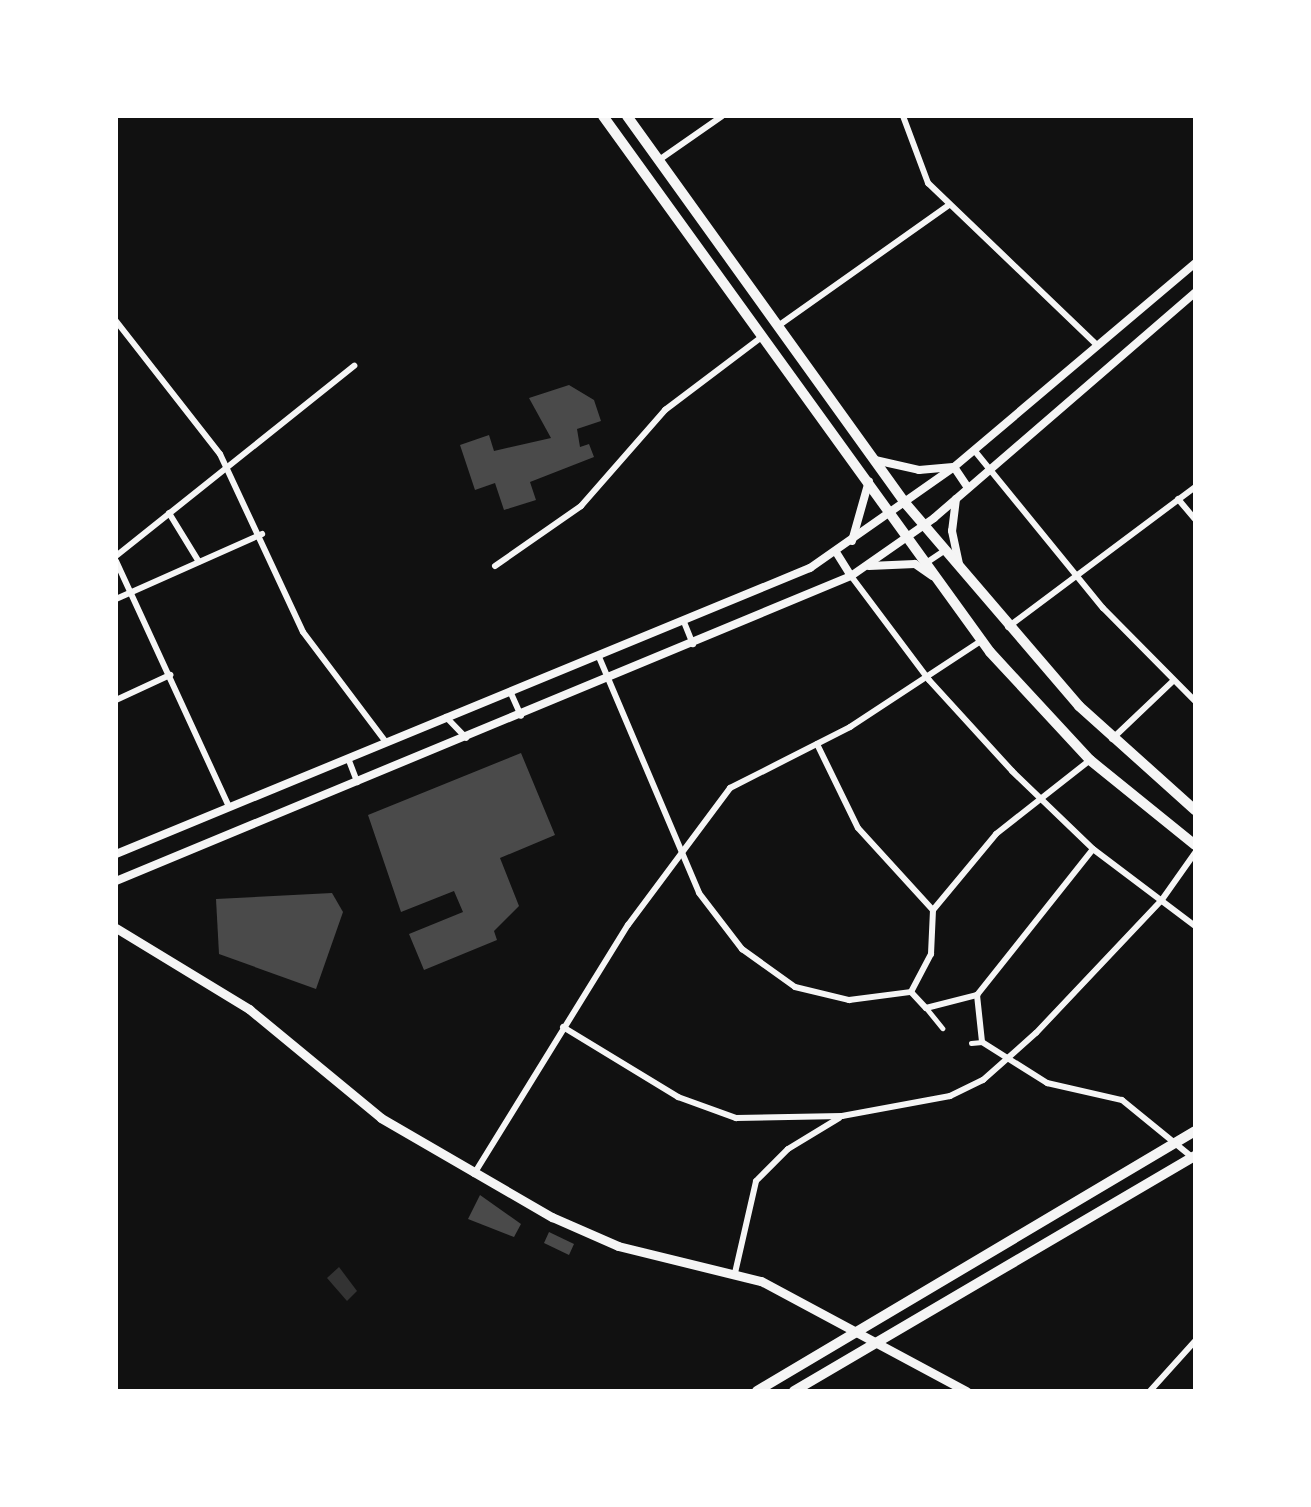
<!DOCTYPE html>
<html>
<head>
<meta charset="utf-8">
<style>
  body { margin:0 }
  #map { position:relative; width:1311px; height:1507px; overflow:hidden; background:#111; font-family:Jost,sans-serif }
  div>[style] { position:absolute }
  [style*='--x'] { left:calc(var(--x)*1px); top:calc(var(--y)*1px); width:calc(var(--w)*1px); rotate:calc(var(--a)*1deg) }
  .water>* { inset:0; background:#333 }
  .building>* { inset:0; background:#4a4a4a }
  .pedestrian>* { height:5px; margin:-2.5px; padding:0 2.5px; transform-origin:2.5px; border-radius:2.5px; background:#f5f5f5 }
  .minor>* { height:6px; margin:-3px; padding:0 3px; transform-origin:3px; border-radius:3px; background:#f5f5f5 }
  .tertiary>* { height:8px; margin:-4px; padding:0 4px; transform-origin:4px; border-radius:4px; background:#f5f5f5 }
  .secondary>* { height:9px; margin:-4.5px; padding:0 4.5px; transform-origin:4.5px; border-radius:4.5px; background:#f5f5f5 }
  .primary>* { height:10px; margin:-5px; padding:0 5px; transform-origin:5px; border-radius:5px; background:#f5f5f5 }
  span { translate:-50% -50%; white-space:nowrap; text-align:center; line-height:1.15; -webkit-text-stroke:7px #fff; paint-order:stroke }
  .frame { position:absolute; inset:0; border:118px solid #fff; pointer-events:none }
</style>
</head>
<body>
<div id="map">
  <div class="water">
    <div style="clip-path:polygon(339px 1267px,357px 1291px,347px 1301px,327px 1278px)"></div>
  </div>
  <div class="building">
    <div style="clip-path:polygon(569px 385px,594px 400px,601px 421px,577px 429px,580px 447px,589px 444px,594px 457px,530px 482px,536px 500px,504px 510px,495px 483px,475px 490px,460px 445px,489px 435px,494px 451px,551px 438px,529px 398px)"></div>
    <div style="clip-path:polygon(521px 753px,555px 835px,500px 858px,519px 906px,494px 931px,497px 940px,424px 970px,409px 934px,463px 912px,454px 891px,401px 912px,368px 815px)"></div>
    <div style="clip-path:polygon(332px 893px,343px 912px,316px 989px,219px 954px,216px 899px)"></div>
    <div style="clip-path:polygon(480px 1195px,521px 1224px,514px 1237px,468px 1219px)"></div>
    <div style="clip-path:polygon(549px 1232px,574px 1244px,569px 1255px,544px 1243px)"></div>
  </div>
  <div class="pedestrian">
    <div style="--x:926;--y:1008;--w:26;--a:51"></div>
    <div style="--x:971;--y:1043;--w:11;--a:-5"></div>
  </div>
  <div class="minor">
    <div style="--x:903;--y:116;--w:72;--a:69.5"></div>
    <div style="--x:928;--y:183;--w:234;--a:43.8"></div>
    <div style="--x:659;--y:160;--w:77;--a:-34.9"></div>
    <div style="--x:116;--y:321;--w:169;--a:52"></div>
    <div style="--x:220;--y:454;--w:196;--a:65"></div>
    <div style="--x:303;--y:632;--w:138;--a:53"></div>
    <div style="--x:778;--y:326;--w:209;--a:-35.3"></div>
    <div style="--x:974;--y:450;--w:204;--a:50.8"></div>
    <div style="--x:1103;--y:608;--w:131;--a:45.3"></div>
    <div style="--x:1178;--y:499;--w:26;--a:50"></div>
    <div style="--x:169;--y:513;--w:57;--a:58.5"></div>
    <div style="--x:116;--y:556;--w:305;--a:-38.6"></div>
    <div style="--x:116;--y:561;--w:271;--a:65.3"></div>
    <div style="--x:926;--y:563;--w:23;--a:-34"></div>
    <div style="--x:495;--y:566;--w:105;--a:-34.9"></div>
    <div style="--x:581;--y:506;--w:128;--a:-48.8"></div>
    <div style="--x:665;--y:410;--w:123;--a:-37.1"></div>
    <div style="--x:851;--y:576;--w:130;--a:53.1"></div>
    <div style="--x:929;--y:680;--w:123;--a:47.6"></div>
    <div style="--x:1012;--y:771;--w:112;--a:43.9"></div>
    <div style="--x:1093;--y:849;--w:128;--a:37"></div>
    <div style="--x:116;--y:599;--w:160;--a:-24"></div>
    <div style="--x:684;--y:622;--w:24;--a:68"></div>
    <div style="--x:1008;--y:627;--w:234;--a:-36.8"></div>
    <div style="--x:599;--y:657;--w:256;--a:67"></div>
    <div style="--x:699;--y:893;--w:71;--a:52.5"></div>
    <div style="--x:742;--y:949;--w:65;--a:35.6"></div>
    <div style="--x:795;--y:987;--w:56;--a:13.5"></div>
    <div style="--x:849;--y:1000;--w:63;--a:-7.4"></div>
    <div style="--x:911;--y:992;--w:22;--a:47"></div>
    <div style="--x:926;--y:1008;--w:53;--a:-14.3"></div>
    <div style="--x:977;--y:995;--w:186;--a:-51.5"></div>
    <div style="--x:510;--y:691;--w:27;--a:66"></div>
    <div style="--x:116;--y:700;--w:60;--a:-24.8"></div>
    <div style="--x:446;--y:717;--w:29;--a:46"></div>
    <div style="--x:1112;--y:739;--w:84;--a:-43.6"></div>
    <div style="--x:817;--y:744;--w:93;--a:64"></div>
    <div style="--x:858;--y:828;--w:111;--a:47.6"></div>
    <div style="--x:348;--y:758;--w:26;--a:69"></div>
    <div style="--x:911;--y:992;--w:43;--a:-62.2"></div>
    <div style="--x:931;--y:954;--w:44;--a:-87.4"></div>
    <div style="--x:933;--y:910;--w:99;--a:-50.3"></div>
    <div style="--x:996;--y:834;--w:120;--a:-38.2"></div>
    <div style="--x:977;--y:995;--w:47;--a:83.9"></div>
    <div style="--x:982;--y:1042;--w:77;--a:32.2"></div>
    <div style="--x:1047;--y:1083;--w:77;--a:12.8"></div>
    <div style="--x:1122;--y:1100;--w:90;--a:39.2"></div>
    <div style="--x:563;--y:1027;--w:135;--a:31.3"></div>
    <div style="--x:678;--y:1097;--w:62;--a:19.9"></div>
    <div style="--x:736;--y:1118;--w:106;--a:-1.1"></div>
    <div style="--x:842;--y:1116;--w:110;--a:-10.5"></div>
    <div style="--x:950;--y:1096;--w:37;--a:-26"></div>
    <div style="--x:983;--y:1080;--w:71;--a:-41.6"></div>
    <div style="--x:1036;--y:1033;--w:182;--a:-46.6"></div>
    <div style="--x:1161;--y:901;--w:59;--a:-54.7"></div>
    <div style="--x:474;--y:1174;--w:293;--a:-58.3"></div>
    <div style="--x:628;--y:925;--w:171;--a:-53.3"></div>
    <div style="--x:730;--y:788;--w:135;--a:-26.9"></div>
    <div style="--x:850;--y:727;--w:157;--a:-33.3"></div>
    <div style="--x:735;--y:1273;--w:94;--a:-77.1"></div>
    <div style="--x:756;--y:1181;--w:45;--a:-45"></div>
    <div style="--x:788;--y:1149;--w:60;--a:-31.3"></div>
    <div style="--x:1150;--y:1391;--w:67;--a:-48"></div>
  </div>
  <div class="tertiary">
    <div style="--x:875;--y:460;--w:45;--a:12.8"></div>
    <div style="--x:919;--y:470;--w:34;--a:-5"></div>
    <div style="--x:954;--y:467;--w:25;--a:56"></div>
    <div style="--x:956;--y:499;--w:32;--a:97"></div>
    <div style="--x:952;--y:531;--w:33;--a:78"></div>
    <div style="--x:852;--y:541;--w:62;--a:-74.2"></div>
    <div style="--x:836;--y:552;--w:28;--a:58"></div>
    <div style="--x:869;--y:566;--w:46;--a:-2.5"></div>
    <div style="--x:915;--y:564;--w:21;--a:35"></div>
    <div style="--x:116;--y:854;--w:751;--a:-22.4"></div>
    <div style="--x:810;--y:568;--w:176;--a:-35"></div>
    <div style="--x:954;--y:467;--w:316;--a:-40.2"></div>
    <div style="--x:116;--y:881;--w:796;--a:-22.54"></div>
    <div style="--x:851;--y:576;--w:101;--a:-34.9"></div>
    <div style="--x:934;--y:518;--w:345;--a:-40.8"></div>
  </div>
  <div class="secondary">
    <div style="--x:116;--y:928;--w:156;--a:31.3"></div>
    <div style="--x:249;--y:1009;--w:171;--a:39.5"></div>
    <div style="--x:381;--y:1118;--w:198;--a:30.1"></div>
    <div style="--x:552;--y:1217;--w:72;--a:23.7"></div>
    <div style="--x:618;--y:1246;--w:147;--a:13.8"></div>
    <div style="--x:761;--y:1281;--w:233;--a:28.2"></div>
  </div>
  <div class="primary">
    <div style="--x:603;--y:116;--w:661;--a:54.17"></div>
    <div style="--x:990;--y:652;--w:147;--a:47.2"></div>
    <div style="--x:1090;--y:760;--w:135;--a:39"></div>
    <div style="--x:627;--y:116;--w:478;--a:54.3"></div>
    <div style="--x:906;--y:504;--w:266;--a:49.4"></div>
    <div style="--x:1079;--y:706;--w:156;--a:41.9"></div>
    <div style="--x:757;--y:1391;--w:509;--a:-30.69"></div>
    <div style="--x:794;--y:1391;--w:465;--a:-30.4"></div>
  </div>
  <div class="frame"></div>
</div>
</body>
</html>
